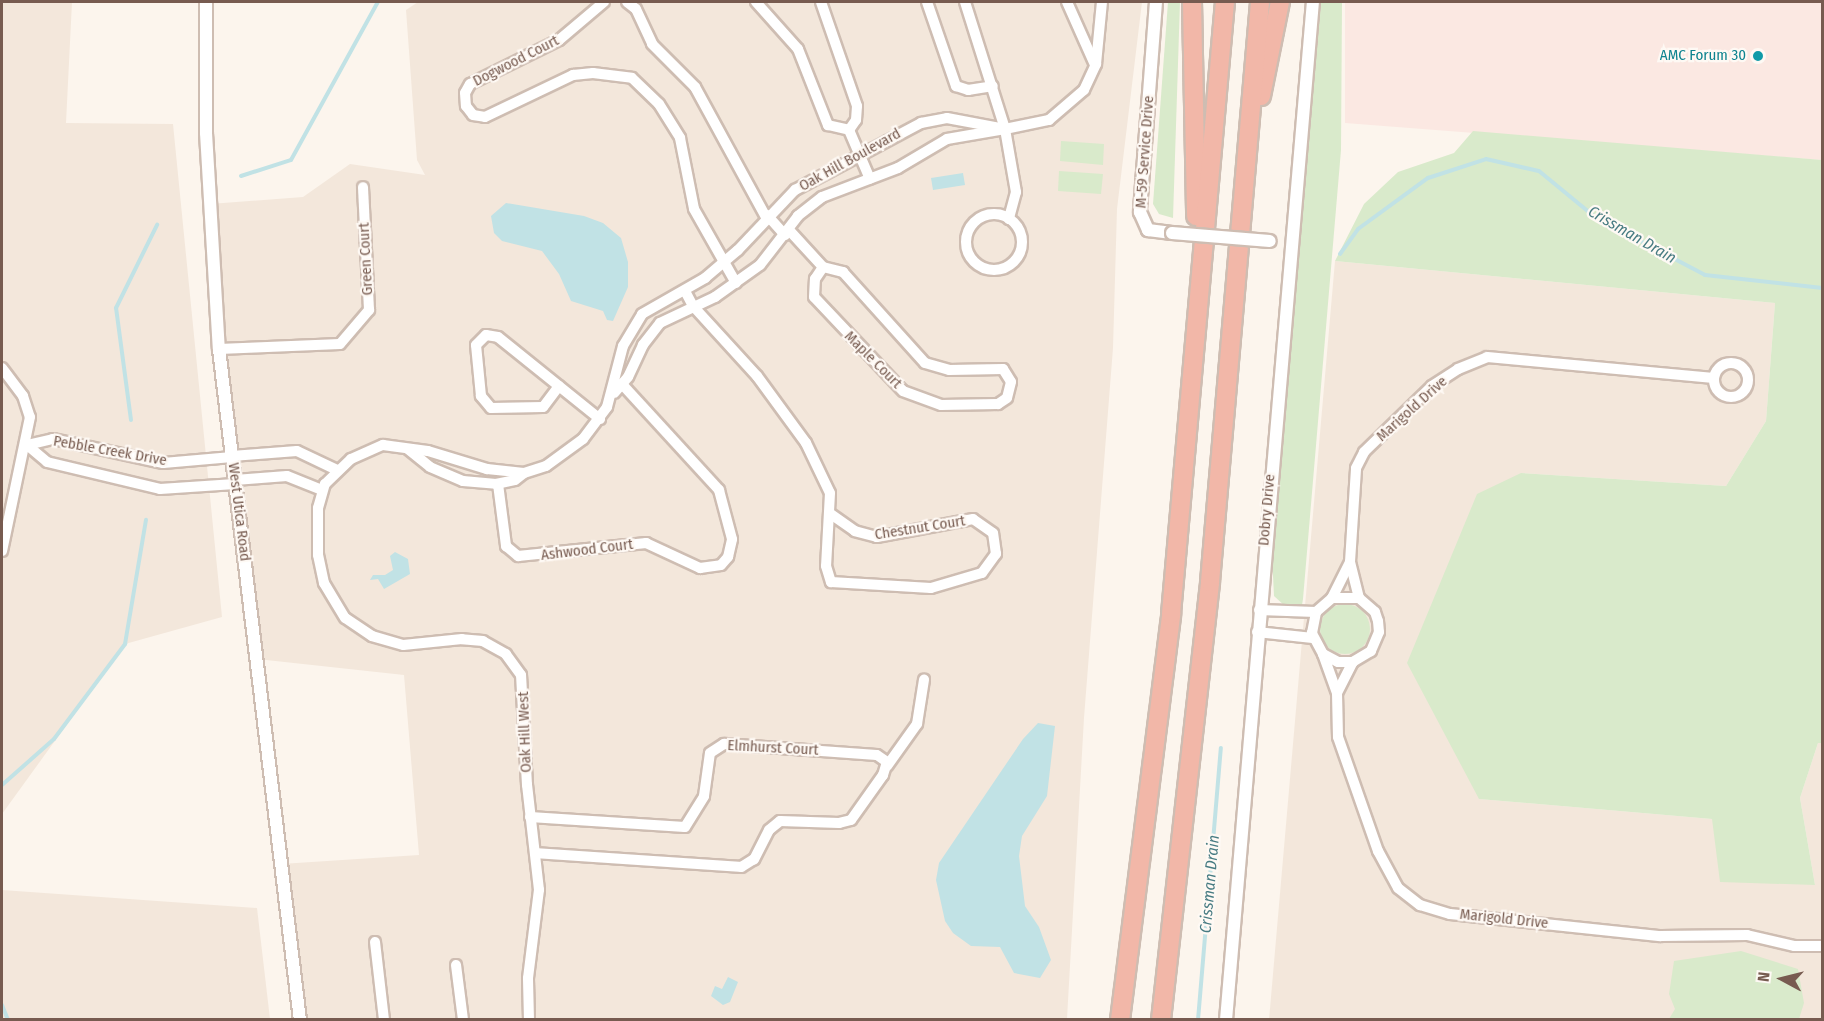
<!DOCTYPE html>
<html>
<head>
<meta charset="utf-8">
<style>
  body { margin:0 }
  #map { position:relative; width:1824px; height:1021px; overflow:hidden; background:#fcf5ed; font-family:"Fira Sans Condensed",sans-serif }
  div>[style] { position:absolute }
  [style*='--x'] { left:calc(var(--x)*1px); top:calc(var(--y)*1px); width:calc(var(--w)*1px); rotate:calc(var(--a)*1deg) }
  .residential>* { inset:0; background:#f3e7db }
  .commercial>* { inset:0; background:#fbe8e2 }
  .green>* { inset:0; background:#d9eacb }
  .round { border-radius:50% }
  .water>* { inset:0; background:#c1e2e5 }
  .stream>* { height:4px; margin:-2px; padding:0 2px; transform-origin:2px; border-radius:2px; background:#c1e2e5 }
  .roads { filter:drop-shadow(2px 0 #cebdb2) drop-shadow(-2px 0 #cebdb2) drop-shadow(0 2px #cebdb2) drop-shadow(0 -2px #cebdb2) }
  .minor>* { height:10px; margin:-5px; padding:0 5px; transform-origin:5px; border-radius:5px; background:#fff }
  .minor>.ring { margin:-5px; padding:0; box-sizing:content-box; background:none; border:10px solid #fff; border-radius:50% }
  .tertiary>* { height:12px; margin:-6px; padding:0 6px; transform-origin:6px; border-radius:6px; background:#fff }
  .motorway>* { height:18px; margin:-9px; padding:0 9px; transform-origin:9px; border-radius:9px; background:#f2b7a8 }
  .bridges { filter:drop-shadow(2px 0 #cebdb2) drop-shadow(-2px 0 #cebdb2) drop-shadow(0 2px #cebdb2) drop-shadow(0 -2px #cebdb2) }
  .tertiary-bridge>* { height:12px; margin:-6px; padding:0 6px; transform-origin:6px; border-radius:6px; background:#fff }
  .dots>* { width:16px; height:16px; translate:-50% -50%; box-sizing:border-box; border:3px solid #fef9f4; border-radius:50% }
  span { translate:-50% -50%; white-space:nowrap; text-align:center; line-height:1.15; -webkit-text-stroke:4.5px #fef9f4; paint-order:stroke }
  .culture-label { font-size:15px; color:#0d838f }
  .right { translate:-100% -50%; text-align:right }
  .street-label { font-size:15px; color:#775b50 }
  .water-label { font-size:16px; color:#477b82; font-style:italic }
  .frame { position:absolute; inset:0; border:3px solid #775b50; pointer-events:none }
  .north { position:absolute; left:1752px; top:949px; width:60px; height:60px; -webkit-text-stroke:4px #fef9f4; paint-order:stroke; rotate:277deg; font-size:16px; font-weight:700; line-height:24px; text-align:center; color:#775b50 }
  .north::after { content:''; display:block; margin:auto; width:21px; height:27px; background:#775b50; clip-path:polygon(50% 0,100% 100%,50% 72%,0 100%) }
</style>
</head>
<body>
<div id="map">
  <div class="residential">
    <div style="clip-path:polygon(2px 2px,72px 2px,66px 123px,173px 124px,222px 617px,125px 644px,2px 814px)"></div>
    <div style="clip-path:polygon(418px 2px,1142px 2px,1117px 209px,1113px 348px,1084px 718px,1067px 1019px,300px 1019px,281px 864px,419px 855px,404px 675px,257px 659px,232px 457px,210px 204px,303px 197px,350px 164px,425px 175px,417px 160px,406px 10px)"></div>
    <div style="clip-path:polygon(1335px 261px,1775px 303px,1766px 421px,1726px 486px,1522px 473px,1479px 799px,1712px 819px,1815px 885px,1800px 798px,1818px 743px,1822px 743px,1822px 1019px,1269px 1020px)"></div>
    <div style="clip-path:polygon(2px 890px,257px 908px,270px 1019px,2px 1019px)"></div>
  </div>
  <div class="commercial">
    <div style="clip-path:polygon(1345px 2px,1822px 2px,1822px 160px,1345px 123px)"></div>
  </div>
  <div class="green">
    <div style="clip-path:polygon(1168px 2px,1180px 2px,1173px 218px,1159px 214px,1153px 204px)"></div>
    <div style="clip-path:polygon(1321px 2px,1342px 2px,1341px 150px,1303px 599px,1302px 605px,1286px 607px,1274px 596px,1272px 555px)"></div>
    <div style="clip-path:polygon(1473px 131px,1822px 160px,1822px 743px,1818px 743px,1800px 798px,1815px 885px,1720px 882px,1712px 819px,1479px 799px,1407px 663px,1477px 494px,1521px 473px,1726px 486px,1766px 421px,1775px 303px,1335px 261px,1364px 204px,1398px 172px,1454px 153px)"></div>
    <div style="clip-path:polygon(1061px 141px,1104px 144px,1103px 165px,1060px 161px)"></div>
    <div style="clip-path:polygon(1059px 171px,1103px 174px,1101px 194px,1058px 191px)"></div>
    <div class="round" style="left:1320px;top:604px;width:50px;height:50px"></div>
    <div style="clip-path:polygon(1741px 951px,1798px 969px,1804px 1003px,1799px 1019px,1669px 1019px,1675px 1009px,1669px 994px,1674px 961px)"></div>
  </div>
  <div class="water">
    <div style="clip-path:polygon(963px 173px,965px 185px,933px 190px,931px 178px)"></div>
    <div style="clip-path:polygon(506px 203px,584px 216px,603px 223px,621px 238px,628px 262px,628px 287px,613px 321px,607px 320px,603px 311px,571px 301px,559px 274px,542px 251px,502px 241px,494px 233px,491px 216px)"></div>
    <div style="clip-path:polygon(395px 552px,408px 559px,410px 574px,384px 589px,378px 579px,370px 580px,373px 575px,385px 575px,393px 570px,390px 556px)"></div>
    <div style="clip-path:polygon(1038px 723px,1055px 726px,1047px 796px,1022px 836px,1019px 856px,1025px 906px,1039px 927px,1051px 960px,1040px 978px,1014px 973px,1000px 947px,971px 946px,953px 933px,945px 921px,936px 880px,939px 863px,1023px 739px)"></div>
    <div style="clip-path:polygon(728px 977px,738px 982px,730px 1002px,723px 1005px,711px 996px,715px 986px,722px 989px)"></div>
  </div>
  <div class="stream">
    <div style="--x:241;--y:176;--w:52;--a:-17.7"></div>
    <div style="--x:291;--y:160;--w:180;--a:-61.2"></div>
    <div style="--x:1340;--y:254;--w:31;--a:-54"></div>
    <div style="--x:1358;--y:229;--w:87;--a:-36.1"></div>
    <div style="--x:1428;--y:178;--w:61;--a:-18.1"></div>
    <div style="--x:1486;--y:159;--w:54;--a:12.8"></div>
    <div style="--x:1539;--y:171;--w:72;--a:39.4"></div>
    <div style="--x:1595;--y:217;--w:124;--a:27.8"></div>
    <div style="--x:1705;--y:275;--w:118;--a:6.3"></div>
    <div style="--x:131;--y:420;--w:113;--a:-97.6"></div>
    <div style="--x:116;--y:308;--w:93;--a:-63.7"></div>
    <div style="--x:2;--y:785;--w:69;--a:-41.5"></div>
    <div style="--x:54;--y:739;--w:119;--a:-53.2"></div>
    <div style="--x:125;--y:644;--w:126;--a:-80.4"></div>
    <div style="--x:2;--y:1005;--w:16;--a:68"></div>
    <div style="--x:1198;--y:1020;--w:273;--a:-85.2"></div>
  </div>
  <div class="roads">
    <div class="minor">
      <div style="--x:604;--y:2;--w:59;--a:139.8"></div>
      <div style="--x:559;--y:40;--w:99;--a:153.7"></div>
      <div style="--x:470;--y:84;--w:10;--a:119"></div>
      <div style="--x:465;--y:93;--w:13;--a:86"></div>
      <div style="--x:466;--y:106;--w:11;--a:52"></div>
      <div style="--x:473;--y:115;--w:12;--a:9"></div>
      <div style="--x:485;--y:117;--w:98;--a:-25.5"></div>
      <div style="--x:573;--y:75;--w:20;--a:-6"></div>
      <div style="--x:593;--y:73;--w:39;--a:7"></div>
      <div style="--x:632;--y:78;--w:37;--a:44"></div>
      <div style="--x:659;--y:104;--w:40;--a:58"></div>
      <div style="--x:680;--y:138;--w:72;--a:78.8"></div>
      <div style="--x:694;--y:209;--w:85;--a:60.4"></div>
      <div style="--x:627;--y:2;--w:11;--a:38"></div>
      <div style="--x:636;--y:9;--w:38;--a:65"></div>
      <div style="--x:652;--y:44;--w:61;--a:45"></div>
      <div style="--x:695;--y:87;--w:148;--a:61.4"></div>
      <div style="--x:756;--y:2;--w:63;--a:48.2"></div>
      <div style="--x:798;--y:49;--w:82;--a:68.5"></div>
      <div style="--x:828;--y:125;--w:22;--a:13"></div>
      <div style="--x:821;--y:2;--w:110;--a:70.9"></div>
      <div style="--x:857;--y:106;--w:14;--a:94"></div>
      <div style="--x:856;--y:120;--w:12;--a:125"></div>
      <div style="--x:927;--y:2;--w:89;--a:71"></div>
      <div style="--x:956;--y:86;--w:13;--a:18"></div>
      <div style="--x:968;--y:90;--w:25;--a:-9"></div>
      <div style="--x:965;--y:2;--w:133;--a:72.5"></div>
      <div style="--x:1005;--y:129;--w:64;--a:80.1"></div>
      <div style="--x:1016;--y:192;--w:28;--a:105"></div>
      <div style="--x:1067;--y:2;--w:69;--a:66"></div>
      <div style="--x:1005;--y:129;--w:45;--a:-11.6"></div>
      <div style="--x:1049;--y:120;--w:46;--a:-40.6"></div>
      <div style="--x:1084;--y:90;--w:29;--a:-65"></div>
      <div style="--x:1096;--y:64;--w:62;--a:-84.5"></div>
      <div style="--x:849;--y:130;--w:53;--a:66.8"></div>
      <div class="ring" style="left:966px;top:214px;width:46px;height:46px"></div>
      <div style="--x:767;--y:215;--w:27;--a:48"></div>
      <div style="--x:789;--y:230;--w:50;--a:47.4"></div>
      <div style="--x:823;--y:267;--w:21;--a:14"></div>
      <div style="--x:843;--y:272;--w:122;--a:48"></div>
      <div style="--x:925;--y:363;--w:25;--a:16"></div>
      <div style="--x:949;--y:370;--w:54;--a:-1.1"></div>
      <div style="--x:1003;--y:369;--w:15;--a:58"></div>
      <div style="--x:1011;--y:382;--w:16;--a:104"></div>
      <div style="--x:1007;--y:398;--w:11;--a:146"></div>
      <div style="--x:998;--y:404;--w:57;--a:179"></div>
      <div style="--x:941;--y:405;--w:40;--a:-159.8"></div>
      <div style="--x:903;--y:391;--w:129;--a:-133.4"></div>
      <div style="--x:814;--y:297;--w:18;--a:-87"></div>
      <div style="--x:815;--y:279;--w:14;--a:-56"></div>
      <div style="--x:685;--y:291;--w:17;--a:62"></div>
      <div style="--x:693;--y:306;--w:95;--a:47.6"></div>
      <div style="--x:757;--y:376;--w:83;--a:53.8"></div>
      <div style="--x:806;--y:443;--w:55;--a:64.4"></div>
      <div style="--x:830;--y:493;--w:73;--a:93.1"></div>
      <div style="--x:826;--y:566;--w:17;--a:73"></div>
      <div style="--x:831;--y:582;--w:100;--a:3.4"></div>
      <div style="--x:931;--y:588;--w:53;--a:-16.4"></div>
      <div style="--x:982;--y:573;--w:24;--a:-54"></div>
      <div style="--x:996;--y:554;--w:21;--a:-98"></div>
      <div style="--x:993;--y:533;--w:24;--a:-145"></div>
      <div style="--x:973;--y:519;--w:98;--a:169.4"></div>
      <div style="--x:877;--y:537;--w:23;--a:-165"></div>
      <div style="--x:855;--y:531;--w:29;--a:-145"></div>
      <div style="--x:219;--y:349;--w:121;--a:-2.4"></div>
      <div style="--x:340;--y:344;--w:45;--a:-49.5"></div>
      <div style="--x:369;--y:310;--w:123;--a:-92.8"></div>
      <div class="ring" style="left:1714px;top:363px;width:24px;height:24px"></div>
      <div style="--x:2;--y:368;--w:35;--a:53"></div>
      <div style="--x:23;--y:396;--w:22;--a:72"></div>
      <div style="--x:30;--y:417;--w:137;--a:101.8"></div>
      <div style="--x:559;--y:386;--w:26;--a:127"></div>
      <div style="--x:543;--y:407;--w:52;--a:178.9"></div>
      <div style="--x:491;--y:408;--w:16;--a:-130"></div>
      <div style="--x:481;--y:396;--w:51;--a:-95.6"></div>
      <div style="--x:476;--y:345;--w:14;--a:-45"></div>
      <div style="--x:486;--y:335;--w:12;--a:9"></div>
      <div style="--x:498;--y:337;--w:131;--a:38.8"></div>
      <div style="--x:408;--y:449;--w:28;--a:39"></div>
      <div style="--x:430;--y:467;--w:36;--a:23"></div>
      <div style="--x:463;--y:481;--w:33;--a:5"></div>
      <div style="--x:496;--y:484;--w:19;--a:-12"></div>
      <div style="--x:515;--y:480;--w:11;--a:-38"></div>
      <div style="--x:232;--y:456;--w:65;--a:-4.4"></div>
      <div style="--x:297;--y:451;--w:44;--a:25.4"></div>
      <div style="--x:232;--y:457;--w:69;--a:175"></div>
      <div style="--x:163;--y:463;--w:113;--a:-167.7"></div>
      <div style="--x:53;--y:439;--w:27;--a:167"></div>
      <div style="--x:27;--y:445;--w:26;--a:40"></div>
      <div style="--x:47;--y:462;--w:116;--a:13.4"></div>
      <div style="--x:160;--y:489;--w:75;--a:-3.8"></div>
      <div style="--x:235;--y:480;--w:52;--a:-4.4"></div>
      <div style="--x:287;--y:476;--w:38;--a:22"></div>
      <div style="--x:498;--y:484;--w:63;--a:82.6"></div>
      <div style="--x:506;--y:546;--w:16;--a:40"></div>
      <div style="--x:518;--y:556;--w:129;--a:-5.8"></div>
      <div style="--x:646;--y:543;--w:60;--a:24.8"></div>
      <div style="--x:700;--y:568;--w:21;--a:-8"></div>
      <div style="--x:721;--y:565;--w:11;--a:-49"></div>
      <div style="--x:728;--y:557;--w:18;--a:-77"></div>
      <div style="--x:732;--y:539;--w:51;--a:-104.9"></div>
      <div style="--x:719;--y:490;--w:144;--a:-132.5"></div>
      <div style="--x:1350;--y:562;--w:37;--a:76"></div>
      <div style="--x:1332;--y:598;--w:27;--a:0"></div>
      <div style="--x:1359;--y:598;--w:21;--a:41"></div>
      <div style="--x:1375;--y:612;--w:9;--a:72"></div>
      <div style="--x:1378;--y:621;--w:11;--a:85"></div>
      <div style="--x:1379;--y:632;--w:21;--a:113"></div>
      <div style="--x:1371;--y:651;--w:21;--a:149"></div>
      <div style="--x:1353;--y:662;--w:15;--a:180"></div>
      <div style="--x:1338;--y:662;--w:17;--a:-152"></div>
      <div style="--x:1323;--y:654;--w:24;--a:-118"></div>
      <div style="--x:1312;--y:633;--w:21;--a:-79"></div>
      <div style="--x:1316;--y:612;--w:21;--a:-41"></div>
      <div style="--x:1332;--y:598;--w:40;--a:-63.4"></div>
      <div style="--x:1350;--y:562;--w:94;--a:-86.3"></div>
      <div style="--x:1356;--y:468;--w:18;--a:-63"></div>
      <div style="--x:1364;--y:452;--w:95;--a:-44.1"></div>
      <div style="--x:1432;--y:386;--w:31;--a:-33"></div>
      <div style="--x:1458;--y:369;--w:31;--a:-22"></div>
      <div style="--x:1487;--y:357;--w:228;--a:5.3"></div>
      <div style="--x:1259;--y:610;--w:57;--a:2"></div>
      <div style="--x:1257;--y:632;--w:56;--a:6.1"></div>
      <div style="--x:1323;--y:654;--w:41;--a:70.3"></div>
      <div style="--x:1337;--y:693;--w:44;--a:88.7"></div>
      <div style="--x:1338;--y:737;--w:121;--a:70.7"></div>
      <div style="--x:1378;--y:851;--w:42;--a:61.6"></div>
      <div style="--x:1398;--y:888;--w:28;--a:38"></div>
      <div style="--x:1420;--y:905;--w:31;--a:17"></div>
      <div style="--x:1450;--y:914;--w:212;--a:6"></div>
      <div style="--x:1661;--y:936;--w:86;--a:-0.7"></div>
      <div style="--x:1747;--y:935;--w:48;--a:13.2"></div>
      <div style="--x:1794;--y:946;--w:28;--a:0"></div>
      <div style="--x:1337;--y:693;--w:35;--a:-63"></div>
      <div style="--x:887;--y:766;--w:52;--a:-54.5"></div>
      <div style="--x:917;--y:724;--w:45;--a:-81"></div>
      <div style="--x:530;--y:817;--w:155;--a:3.7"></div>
      <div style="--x:685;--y:827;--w:36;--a:-58"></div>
      <div style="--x:704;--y:796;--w:43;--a:-82.1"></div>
      <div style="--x:710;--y:753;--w:17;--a:-33"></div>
      <div style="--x:724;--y:744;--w:153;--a:4.1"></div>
      <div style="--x:877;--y:755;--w:12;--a:35"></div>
      <div style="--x:887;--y:762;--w:14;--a:107"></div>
      <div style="--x:883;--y:775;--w:55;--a:125.4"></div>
      <div style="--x:851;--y:820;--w:12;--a:166"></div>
      <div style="--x:839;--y:823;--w:59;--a:-178.1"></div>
      <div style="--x:780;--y:821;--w:14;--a:141"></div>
      <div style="--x:769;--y:830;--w:33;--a:117"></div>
      <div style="--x:754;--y:859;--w:15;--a:148"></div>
      <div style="--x:741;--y:867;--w:206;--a:-176.1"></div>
      <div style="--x:375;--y:942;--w:79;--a:83.4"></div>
      <div style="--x:456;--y:965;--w:55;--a:82.7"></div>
      <div style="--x:529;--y:1020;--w:42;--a:-91.4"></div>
      <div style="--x:528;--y:978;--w:89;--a:-82.9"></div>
      <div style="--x:539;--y:890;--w:106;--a:-96.5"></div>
      <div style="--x:527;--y:785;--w:110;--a:-93.1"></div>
      <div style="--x:521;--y:675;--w:26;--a:-126"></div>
      <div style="--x:506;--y:654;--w:26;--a:-151"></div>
      <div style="--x:483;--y:641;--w:21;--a:-175"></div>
      <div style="--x:462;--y:639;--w:59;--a:174.2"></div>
      <div style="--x:403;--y:645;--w:32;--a:-164"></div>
      <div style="--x:372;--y:636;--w:32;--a:-146"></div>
      <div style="--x:345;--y:618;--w:41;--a:-121"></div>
      <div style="--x:324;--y:583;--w:29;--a:-102"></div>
      <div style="--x:318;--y:555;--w:47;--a:-90"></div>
      <div style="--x:318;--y:508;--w:25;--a:-74"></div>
      <div style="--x:325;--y:484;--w:36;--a:-44"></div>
      <div style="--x:351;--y:459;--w:35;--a:-24"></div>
      <div style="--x:383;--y:445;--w:45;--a:7.6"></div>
      <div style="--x:428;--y:451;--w:62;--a:17"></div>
      <div style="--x:487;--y:469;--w:37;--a:6"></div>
      <div style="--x:524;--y:473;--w:23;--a:-18"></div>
      <div style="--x:546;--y:466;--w:46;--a:-36.1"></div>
      <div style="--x:583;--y:439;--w:40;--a:-53"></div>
      <div style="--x:607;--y:407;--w:63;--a:-75.3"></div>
      <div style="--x:623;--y:346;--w:37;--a:-59"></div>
      <div style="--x:642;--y:314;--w:73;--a:-29.7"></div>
      <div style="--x:705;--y:278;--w:43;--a:-40.3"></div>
      <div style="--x:738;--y:250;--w:83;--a:-46.5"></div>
      <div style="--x:795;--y:190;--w:143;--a:-28"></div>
      <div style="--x:921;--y:123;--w:26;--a:-11"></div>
      <div style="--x:947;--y:118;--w:59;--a:10.7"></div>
      <div style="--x:1005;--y:129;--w:59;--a:170.2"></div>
      <div style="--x:947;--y:139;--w:57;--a:149.4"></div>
      <div style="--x:898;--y:168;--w:81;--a:159.1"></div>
      <div style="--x:822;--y:197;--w:31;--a:142"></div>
      <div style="--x:798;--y:216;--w:62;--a:127.8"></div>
      <div style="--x:760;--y:265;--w:55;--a:144.6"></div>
      <div style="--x:715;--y:297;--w:61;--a:154.7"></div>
      <div style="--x:660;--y:323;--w:28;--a:128"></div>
      <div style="--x:643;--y:345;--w:35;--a:115"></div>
      <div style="--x:628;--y:377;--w:21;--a:131"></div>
    </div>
    <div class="tertiary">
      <div style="--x:206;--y:2;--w:131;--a:90"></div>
      <div style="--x:206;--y:133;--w:216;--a:86.6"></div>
      <div style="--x:219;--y:349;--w:676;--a:83.12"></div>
      <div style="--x:1156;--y:2;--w:211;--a:94.4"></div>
      <div style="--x:1140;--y:212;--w:20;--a:66"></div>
      <div style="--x:1148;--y:230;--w:24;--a:7"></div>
      <div style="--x:1226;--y:1020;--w:1022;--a:-85.12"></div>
    </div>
    <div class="motorway">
      <div style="--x:1192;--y:2;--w:214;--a:88.9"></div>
      <div style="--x:1261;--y:96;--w:96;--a:-78.6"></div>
      <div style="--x:1120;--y:1020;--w:409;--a:-82.8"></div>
      <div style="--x:1171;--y:614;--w:614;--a:-84.96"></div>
      <div style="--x:1161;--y:1020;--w:441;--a:-83.6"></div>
      <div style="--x:1210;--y:582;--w:582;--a:-85.07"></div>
    </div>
  </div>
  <div class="bridges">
    <div class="tertiary-bridge">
      <div style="--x:1172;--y:233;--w:98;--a:4.7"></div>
    </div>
  </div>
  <div class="dots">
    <div style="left:1758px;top:56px;background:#0f9aa8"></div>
  </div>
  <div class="culture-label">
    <span class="right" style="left:1746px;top:56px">AMC Forum 30</span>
  </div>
  <div class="street-label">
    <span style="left:516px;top:61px;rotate:-27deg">Dogwood Court</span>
    <span style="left:1145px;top:152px;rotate:-86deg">M-59 Service Drive</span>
    <span style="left:850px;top:160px;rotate:-29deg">Oak Hill Boulevard</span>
    <span style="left:366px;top:259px;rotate:-93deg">Green Court</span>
    <span style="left:873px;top:360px;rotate:45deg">Maple Court</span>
    <span style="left:1412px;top:409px;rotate:-42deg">Marigold Drive</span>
    <span style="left:110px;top:451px;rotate:10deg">Pebble Creek Drive</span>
    <span style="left:1267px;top:510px;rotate:-85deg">Dobry Drive</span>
    <span style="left:239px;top:512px;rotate:83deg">West Utica Road</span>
    <span style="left:920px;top:528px;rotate:-9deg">Chestnut Court</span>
    <span style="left:587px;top:550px;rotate:-7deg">Ashwood Court</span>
    <span style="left:525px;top:732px;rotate:-92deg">Oak Hill West</span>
    <span style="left:773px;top:748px;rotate:3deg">Elmhurst Court</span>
    <span style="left:1504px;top:919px;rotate:6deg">Marigold Drive</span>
  </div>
  <div class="water-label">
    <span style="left:1632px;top:235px;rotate:30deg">Crissman Drain</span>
    <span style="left:1210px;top:884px;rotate:-85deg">Crissman Drain</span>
  </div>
  <div class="frame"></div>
  <div class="north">N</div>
</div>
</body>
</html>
